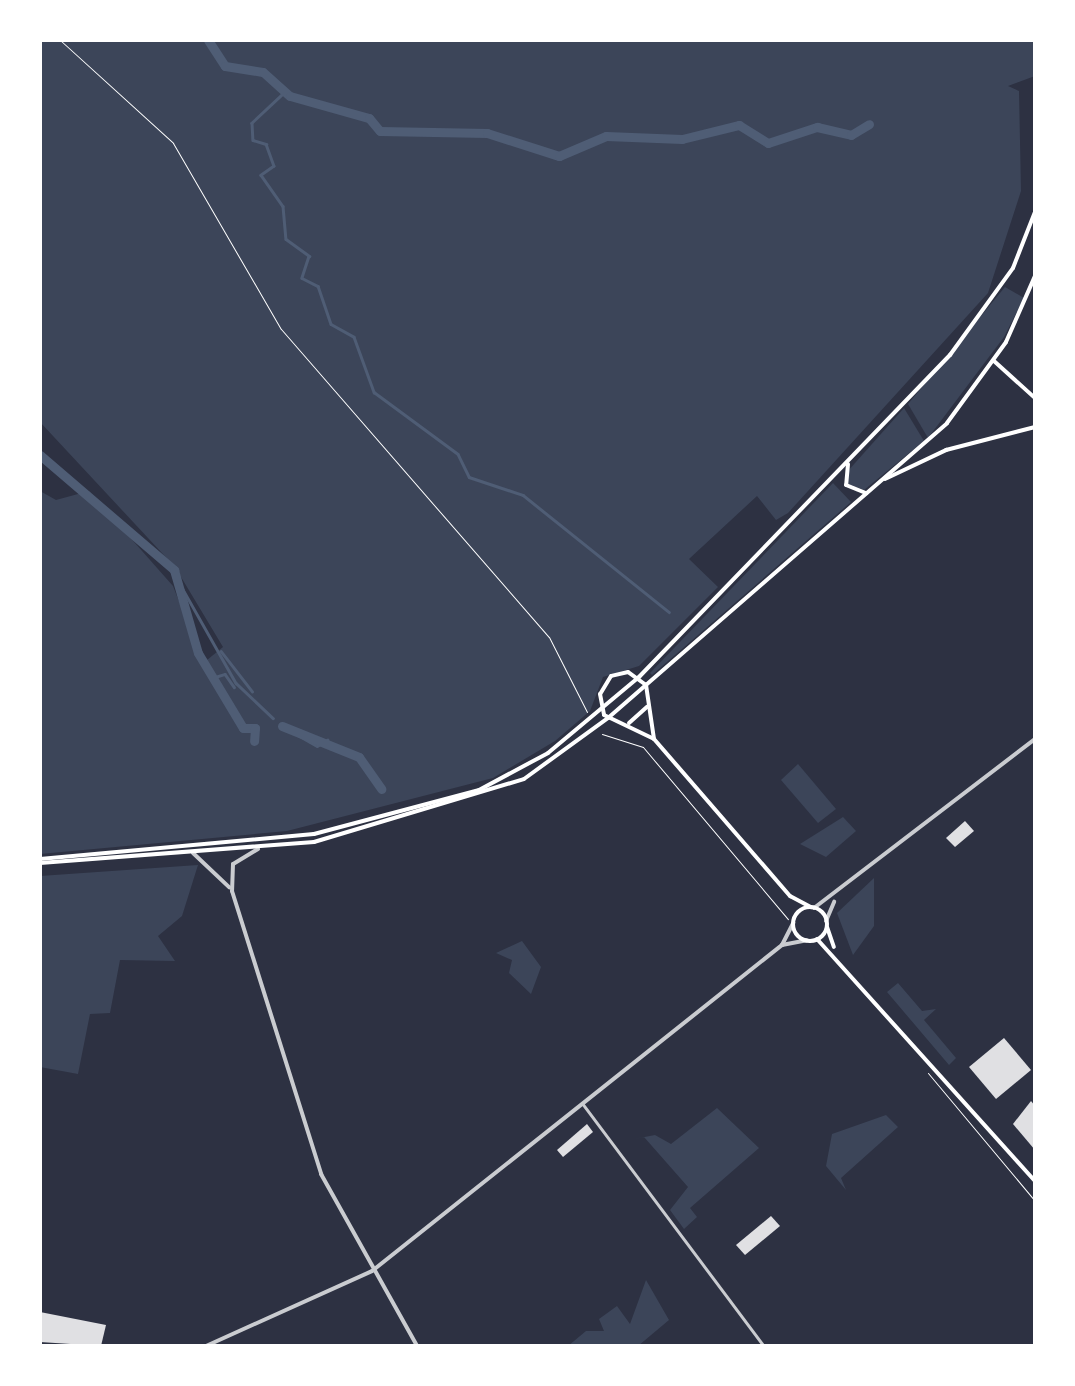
<!DOCTYPE html>
<html>
<head>
<meta charset="utf-8">
<style>
  body { margin:0 }
  #map { position:relative; width:1075px; height:1386px; overflow:hidden; background:#2d3142; font-family:"Exo 2",sans-serif }
  div>[style] { position:absolute }
  [style*='--x'] { left:calc(var(--x)*1px); top:calc(var(--y)*1px); width:calc(var(--w)*1px); rotate:calc(var(--a)*1deg) }
  .green>* { inset:0; background:#3c4559 }
  .stream>* { height:2.5px; margin:-1.25px; padding:0 1.25px; transform-origin:1.25px; border-radius:1.25px; background:#4f5d75 }
  .river>* { height:9px; margin:-4.5px; padding:0 4.5px; transform-origin:4.5px; border-radius:4.5px; background:#4f5d75 }
  .building>* { inset:0; background:#e0e0e3 }
  .path>* { height:1px; margin:-0.5px; padding:0 0.5px; transform-origin:0.5px; border-radius:0.5px; background:#fff }
  .minor>* { height:2.5px; margin:-1.25px; padding:0 1.25px; transform-origin:1.25px; border-radius:1.25px; background:#caccd0 }
  .tertiary>* { height:4px; margin:-2px; padding:0 2px; transform-origin:2px; border-radius:2px; background:#caccd0 }
  .secondary>* { height:4px; margin:-2px; padding:0 2px; transform-origin:2px; border-radius:2px; background:#fff }
  .secondary>.ring { margin:-2px; padding:0; box-sizing:content-box; background:none; border:4px solid #fff; border-radius:50% }
  span { translate:-50% -50%; white-space:nowrap; text-align:center; line-height:1.15; -webkit-text-stroke:9px #fff; paint-order:stroke }
  .frame { position:absolute; inset:0; border:42px solid #fff; pointer-events:none }
</style>
</head>
<body>
<div id="map">
  <div class="green">
    <div style="clip-path:polygon(40px 40px,1035px 40px,1035px 76px,1008px 86px,1019px 91px,1021px 191px,988px 293px,788px 513px,776px 520px,757px 496px,689px 559px,718px 587px,639px 666px,603px 677px,590px 711px,555px 741px,493px 778px,287px 831px,40px 854px,40px 491px,56px 500px,89px 491px,173px 586px,199px 652px,207px 660px,223px 647px,175px 567px,40px 422px)"></div>
    <div style="clip-path:polygon(1005px 287px,1024px 298px,1004px 337px,928px 438px,908px 404px)"></div>
    <div style="clip-path:polygon(904px 408px,924px 441px,864px 490px,848px 484px,847px 472px)"></div>
    <div style="clip-path:polygon(833px 483px,851px 502px,652px 675px,650px 673px)"></div>
    <div style="clip-path:polygon(798px 764px,836px 809px,818px 823px,781px 780px)"></div>
    <div style="clip-path:polygon(843px 817px,856px 831px,826px 857px,800px 844px)"></div>
    <div style="clip-path:polygon(198px 865px,182px 916px,158px 936px,175px 961px,120px 960px,110px 1013px,90px 1014px,78px 1074px,40px 1067px,40px 876px)"></div>
    <div style="clip-path:polygon(874px 878px,874px 926px,853px 955px,837px 913px)"></div>
    <div style="clip-path:polygon(522px 941px,541px 967px,531px 994px,509px 973px,512px 960px,496px 953px)"></div>
    <div style="clip-path:polygon(898px 983px,922px 1011px,936px 1009px,924px 1020px,956px 1058px,949px 1065px,887px 992px)"></div>
    <div style="clip-path:polygon(717px 1108px,759px 1148px,690px 1208px,697px 1217px,684px 1229px,670px 1210px,688px 1187px,644px 1137px,629px 1140px,655px 1135px,671px 1144px)"></div>
    <div style="clip-path:polygon(886px 1115px,898px 1127px,841px 1178px,846px 1190px,826px 1166px,832px 1134px)"></div>
    <div style="clip-path:polygon(646px 1280px,669px 1320px,638px 1346px,568px 1346px,586px 1331px,604px 1331px,599px 1319px,617px 1306px,630px 1324px)"></div>
  </div>
  <div class="stream">
    <div style="--x:284;--y:93;--w:44;--a:136.8"></div>
    <div style="--x:252;--y:123;--w:17;--a:87"></div>
    <div style="--x:253;--y:140;--w:14;--a:17"></div>
    <div style="--x:266;--y:144;--w:23;--a:70"></div>
    <div style="--x:274;--y:166;--w:16;--a:145"></div>
    <div style="--x:261;--y:175;--w:38;--a:55"></div>
    <div style="--x:283;--y:206;--w:33;--a:85"></div>
    <div style="--x:286;--y:239;--w:29;--a:36"></div>
    <div style="--x:309;--y:256;--w:23;--a:108"></div>
    <div style="--x:302;--y:278;--w:18;--a:27"></div>
    <div style="--x:318;--y:286;--w:40;--a:71.1"></div>
    <div style="--x:331;--y:324;--w:26;--a:29"></div>
    <div style="--x:354;--y:337;--w:59;--a:70"></div>
    <div style="--x:374;--y:392;--w:104;--a:36.4"></div>
    <div style="--x:458;--y:454;--w:25;--a:64"></div>
    <div style="--x:469;--y:477;--w:57;--a:18.4"></div>
    <div style="--x:523;--y:495;--w:187;--a:38.7"></div>
    <div style="--x:176;--y:577;--w:122;--a:60.5"></div>
    <div style="--x:236;--y:683;--w:51;--a:43.4"></div>
    <div style="--x:221;--y:651;--w:51;--a:52.2"></div>
    <div style="--x:215;--y:677;--w:10;--a:-17"></div>
    <div style="--x:225;--y:674;--w:16;--a:55"></div>
    <div style="--x:282;--y:726;--w:40;--a:29.7"></div>
    <div style="--x:317;--y:746;--w:12;--a:-31"></div>
  </div>
  <div class="river">
    <div style="--x:208;--y:40;--w:31;--a:57"></div>
    <div style="--x:225;--y:66;--w:38;--a:9"></div>
    <div style="--x:263;--y:72;--w:36;--a:42"></div>
    <div style="--x:290;--y:96;--w:82;--a:15.6"></div>
    <div style="--x:369;--y:118;--w:17;--a:50"></div>
    <div style="--x:380;--y:131;--w:107;--a:1.1"></div>
    <div style="--x:487;--y:133;--w:76;--a:17.7"></div>
    <div style="--x:559;--y:156;--w:51;--a:-23.1"></div>
    <div style="--x:606;--y:136;--w:76;--a:2.3"></div>
    <div style="--x:682;--y:139;--w:59;--a:-13.8"></div>
    <div style="--x:739;--y:125;--w:34;--a:32"></div>
    <div style="--x:768;--y:143;--w:52;--a:-18.1"></div>
    <div style="--x:817;--y:127;--w:35;--a:13"></div>
    <div style="--x:851;--y:135;--w:21;--a:-31"></div>
    <div style="--x:40;--y:455;--w:177;--a:40.6"></div>
    <div style="--x:174;--y:570;--w:86;--a:73.9"></div>
    <div style="--x:198;--y:653;--w:87;--a:59"></div>
    <div style="--x:243;--y:728;--w:12;--a:0"></div>
    <div style="--x:255;--y:728;--w:13;--a:94"></div>
    <div style="--x:282;--y:726;--w:83;--a:21.9"></div>
    <div style="--x:359;--y:757;--w:39;--a:55"></div>
  </div>
  <div class="building">
    <div style="clip-path:polygon(965px 821px,974px 831px,955px 847px,946px 838px)"></div>
    <div style="clip-path:polygon(1004px 1038px,1031px 1070px,996px 1099px,969px 1067px)"></div>
    <div style="clip-path:polygon(1031px 1101px,1035px 1106px,1035px 1150px,1013px 1124px)"></div>
    <div style="clip-path:polygon(587px 1124px,593px 1132px,563px 1157px,557px 1150px)"></div>
    <div style="clip-path:polygon(771px 1216px,780px 1226px,745px 1255px,736px 1245px)"></div>
    <div style="clip-path:polygon(40px 1312px,106px 1325px,101px 1346px,40px 1342px)"></div>
  </div>
  <div class="path">
    <div style="--x:60;--y:40;--w:153;--a:42.3"></div>
    <div style="--x:173;--y:143;--w:215;--a:59.9"></div>
    <div style="--x:281;--y:329;--w:408;--a:49"></div>
    <div style="--x:549;--y:637;--w:84;--a:63.1"></div>
    <div style="--x:602;--y:734;--w:43;--a:17.6"></div>
    <div style="--x:643;--y:747;--w:225;--a:49.9"></div>
    <div style="--x:928;--y:1073;--w:167;--a:50.1"></div>
  </div>
  <div class="minor">
    <div style="--x:583;--y:1104;--w:302;--a:53.2"></div>
  </div>
  <div class="tertiary">
    <div style="--x:258;--y:849;--w:29;--a:149"></div>
    <div style="--x:233;--y:864;--w:27;--a:92"></div>
    <div style="--x:232;--y:891;--w:297;--a:72.5"></div>
    <div style="--x:321;--y:1174;--w:197;--a:60.8"></div>
    <div style="--x:193;--y:853;--w:50;--a:43.4"></div>
    <div style="--x:814;--y:908;--w:278;--a:-37.4"></div>
    <div style="--x:826;--y:921;--w:21;--a:-67"></div>
    <div style="--x:782;--y:945;--w:25;--a:-11"></div>
    <div style="--x:206;--y:1346;--w:182;--a:-24.3"></div>
    <div style="--x:372;--y:1271;--w:524;--a:-38.49"></div>
    <div style="--x:782;--y:945;--w:25;--a:-63"></div>
  </div>
  <div class="secondary">
    <div style="--x:994;--y:361;--w:55;--a:42.1"></div>
    <div style="--x:848;--y:464;--w:21;--a:95"></div>
    <div style="--x:846;--y:485;--w:22;--a:22"></div>
    <div style="--x:885;--y:479;--w:68;--a:-25.4"></div>
    <div style="--x:946;--y:450;--w:92;--a:-14.5"></div>
    <div style="--x:629;--y:723;--w:24;--a:-42"></div>
    <div style="--x:654;--y:739;--w:55;--a:-98.4"></div>
    <div style="--x:646;--y:685;--w:22;--a:-144"></div>
    <div style="--x:628;--y:672;--w:17;--a:167"></div>
    <div style="--x:611;--y:676;--w:21;--a:121"></div>
    <div style="--x:600;--y:694;--w:21;--a:79"></div>
    <div style="--x:604;--y:715;--w:55;--a:25.6"></div>
    <div style="--x:654;--y:739;--w:208;--a:49.1"></div>
    <div style="--x:790;--y:896;--w:24;--a:28"></div>
    <div style="--x:40;--y:859;--w:275;--a:-5.2"></div>
    <div style="--x:314;--y:834;--w:171;--a:-14.9"></div>
    <div style="--x:479;--y:790;--w:78;--a:-28.2"></div>
    <div style="--x:548;--y:753;--w:119;--a:-39.9"></div>
    <div style="--x:639;--y:677;--w:448;--a:-46"></div>
    <div style="--x:950;--y:355;--w:107;--a:-54.1"></div>
    <div style="--x:1013;--y:268;--w:60;--a:-68.6"></div>
    <div style="--x:40;--y:863;--w:275;--a:-4.4"></div>
    <div style="--x:314;--y:842;--w:219;--a:-16.7"></div>
    <div style="--x:524;--y:779;--w:104;--a:-36"></div>
    <div style="--x:608;--y:718;--w:449;--a:-41"></div>
    <div style="--x:947;--y:423;--w:100;--a:-53.9"></div>
    <div style="--x:1006;--y:342;--w:72;--a:-66.3"></div>
    <div class="ring" style="left:793px;top:907px;width:30px;height:30px"></div>
    <div style="--x:827;--y:927;--w:21;--a:71"></div>
    <div style="--x:817;--y:939;--w:326;--a:48"></div>
  </div>
  <div class="frame"></div>
</div>
</body>
</html>
